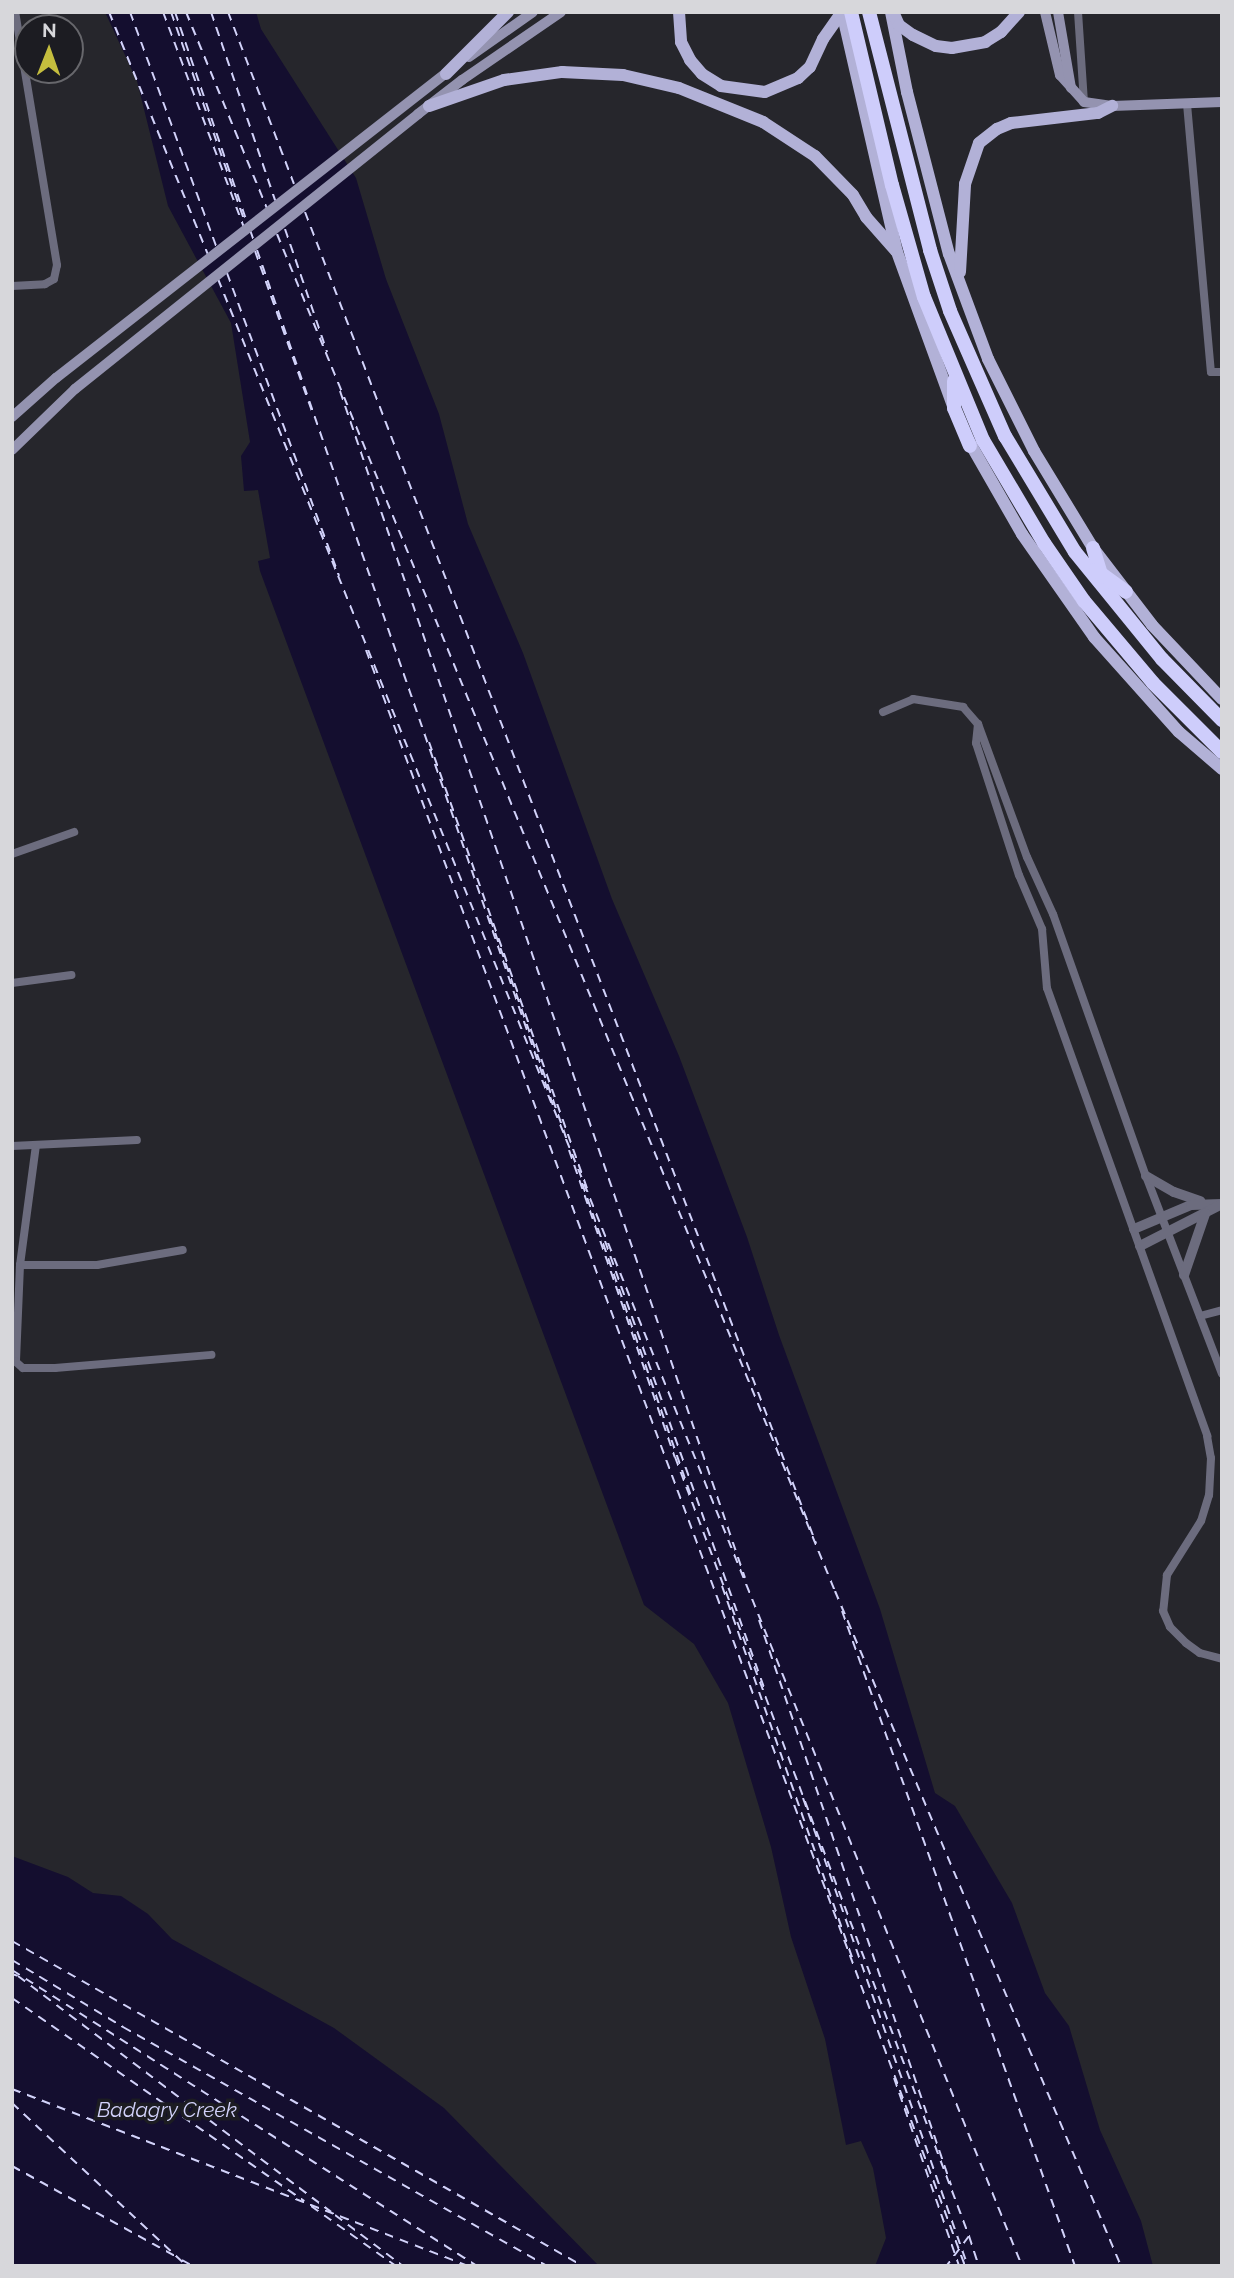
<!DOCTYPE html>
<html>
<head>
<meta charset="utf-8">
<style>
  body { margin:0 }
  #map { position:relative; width:1234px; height:2278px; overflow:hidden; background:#26262c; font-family:Raleway,sans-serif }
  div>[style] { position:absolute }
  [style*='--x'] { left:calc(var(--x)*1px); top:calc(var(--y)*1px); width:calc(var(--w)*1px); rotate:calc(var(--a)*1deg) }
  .water>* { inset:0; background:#140e2f }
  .ferry>* { height:2px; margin-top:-1px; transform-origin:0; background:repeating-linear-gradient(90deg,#d2d2fa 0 9px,transparent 0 16px) }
  .minor>* { height:8px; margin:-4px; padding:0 4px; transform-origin:4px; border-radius:4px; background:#6c6c7e }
  .tertiary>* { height:10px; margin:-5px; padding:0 5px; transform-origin:5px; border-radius:5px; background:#6c6c7e }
  .secondary>* { height:10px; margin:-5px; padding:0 5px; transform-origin:5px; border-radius:5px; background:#9493b0 }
  .primary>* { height:12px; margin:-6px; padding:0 6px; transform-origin:6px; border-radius:6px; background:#b2b1d7 }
  .motorway>* { height:14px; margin:-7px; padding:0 7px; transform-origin:7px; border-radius:7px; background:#cecdfb }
  span { translate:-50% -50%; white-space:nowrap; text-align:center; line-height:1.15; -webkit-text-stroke:7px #1c1c22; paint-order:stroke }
  .water-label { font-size:21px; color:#d2d2fa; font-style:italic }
  .frame { position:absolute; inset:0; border:14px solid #d7d7db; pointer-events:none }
  .north { position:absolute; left:14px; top:14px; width:70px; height:70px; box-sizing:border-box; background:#1c1c22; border:2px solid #67676c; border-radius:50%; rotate:1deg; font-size:19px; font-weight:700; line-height:28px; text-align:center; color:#d7d7db }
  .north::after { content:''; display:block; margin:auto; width:24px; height:32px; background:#c4bd3e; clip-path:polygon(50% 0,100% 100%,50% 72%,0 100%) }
</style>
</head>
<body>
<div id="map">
  <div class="water">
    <div style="clip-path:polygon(105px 12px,256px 12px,261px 29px,356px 178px,386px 279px,439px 414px,468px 524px,523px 653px,612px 899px,679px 1056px,747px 1237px,779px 1335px,880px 1609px,935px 1793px,955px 1806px,1012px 1903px,1045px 1993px,1069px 2026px,1100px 2130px,1141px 2221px,1153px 2266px,875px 2266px,886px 2238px,873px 2168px,861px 2141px,846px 2145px,825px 2039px,791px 1937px,771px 1847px,728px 1703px,694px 1644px,644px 1605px,260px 571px,258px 561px,270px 558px,258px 490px,244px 491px,241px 456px,250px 442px,231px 323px,168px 206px,137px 81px)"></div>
    <div style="clip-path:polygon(12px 1856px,68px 1877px,93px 1893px,121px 1896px,148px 1914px,172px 1939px,334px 2028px,444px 2108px,599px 2266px,12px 2266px)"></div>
  </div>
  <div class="ferry">
    <div style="--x:109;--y:12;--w:262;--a:67.8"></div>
    <div style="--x:130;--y:12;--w:252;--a:69.8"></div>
    <div style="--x:163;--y:12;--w:230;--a:69.4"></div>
    <div style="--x:171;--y:12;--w:223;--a:70.6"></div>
    <div style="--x:175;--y:12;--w:222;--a:71.1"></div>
    <div style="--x:186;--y:12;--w:213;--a:67.6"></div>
    <div style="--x:211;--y:12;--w:199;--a:71.2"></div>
    <div style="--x:228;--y:12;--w:184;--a:69"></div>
    <div style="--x:305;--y:212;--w:1426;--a:69"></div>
    <div style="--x:285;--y:229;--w:130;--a:71.1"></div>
    <div style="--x:250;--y:230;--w:12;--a:70"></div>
    <div style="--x:277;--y:234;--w:1467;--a:67.65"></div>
    <div style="--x:835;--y:1591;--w:733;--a:67.04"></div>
    <div style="--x:257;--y:250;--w:908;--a:70.91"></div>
    <div style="--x:255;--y:251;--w:176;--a:70.4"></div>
    <div style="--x:227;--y:273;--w:323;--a:69.7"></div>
    <div style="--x:218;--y:279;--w:2143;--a:67.97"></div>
    <div style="--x:340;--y:391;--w:1254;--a:71.16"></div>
    <div style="--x:366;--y:650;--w:1723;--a:69.66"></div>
    <div style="--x:429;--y:742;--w:474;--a:70.5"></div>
    <div style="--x:490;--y:918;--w:233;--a:70.9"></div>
    <div style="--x:569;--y:1150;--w:325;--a:71"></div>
    <div style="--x:675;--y:1457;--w:833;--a:69.32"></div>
    <div style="--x:969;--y:2236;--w:38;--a:127"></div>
    <div style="--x:582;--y:1183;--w:334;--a:70.8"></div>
    <div style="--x:605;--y:1241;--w:478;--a:70.4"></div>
    <div style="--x:722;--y:1586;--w:397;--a:70.7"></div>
    <div style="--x:842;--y:1611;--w:695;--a:70.42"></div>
    <div style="--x:759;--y:1620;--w:597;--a:71.23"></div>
    <div style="--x:803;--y:1798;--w:496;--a:70.6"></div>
    <div style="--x:12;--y:1941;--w:657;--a:29.65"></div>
    <div style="--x:12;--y:1960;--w:130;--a:31.1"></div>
    <div style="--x:123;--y:2027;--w:488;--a:29.4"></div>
    <div style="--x:12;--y:1970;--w:551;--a:32.48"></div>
    <div style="--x:12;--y:1974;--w:6;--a:18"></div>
    <div style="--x:18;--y:1976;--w:392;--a:37"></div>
    <div style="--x:12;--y:1998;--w:356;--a:34.8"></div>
    <div style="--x:894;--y:2078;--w:199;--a:70.9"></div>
    <div style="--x:12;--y:2089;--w:489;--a:21.2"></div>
    <div style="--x:12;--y:2103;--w:239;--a:43"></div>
    <div style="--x:12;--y:2166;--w:188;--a:28.9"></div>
    <div style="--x:311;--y:2206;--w:104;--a:35.2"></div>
    <div style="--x:335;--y:2215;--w:85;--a:36.9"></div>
    <div style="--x:969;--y:2236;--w:32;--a:72"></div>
    <div style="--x:182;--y:2260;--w:13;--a:29"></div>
  </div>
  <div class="minor">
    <div style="--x:1078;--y:12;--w:90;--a:86.2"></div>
    <div style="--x:1187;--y:104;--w:269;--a:84.9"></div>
    <div style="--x:1211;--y:372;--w:11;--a:0"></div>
    <div style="--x:12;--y:286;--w:33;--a:-3"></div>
    <div style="--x:45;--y:284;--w:10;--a:-29"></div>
    <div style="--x:54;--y:279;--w:14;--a:-78"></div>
    <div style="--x:57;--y:265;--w:256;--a:-99.4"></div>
    <div style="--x:883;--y:712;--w:33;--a:-23"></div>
    <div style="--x:913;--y:699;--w:51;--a:9.1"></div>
    <div style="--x:963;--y:707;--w:23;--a:49"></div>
    <div style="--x:978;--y:724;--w:142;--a:69.8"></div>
    <div style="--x:1027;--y:857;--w:63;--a:65.5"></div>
    <div style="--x:1053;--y:914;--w:278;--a:70.5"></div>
    <div style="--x:1146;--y:1176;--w:212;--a:69"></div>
    <div style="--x:978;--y:724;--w:19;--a:96"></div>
    <div style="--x:976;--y:743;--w:139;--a:72"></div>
    <div style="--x:1019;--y:875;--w:59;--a:66.9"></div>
    <div style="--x:1042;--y:929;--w:59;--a:85.2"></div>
    <div style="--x:1047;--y:988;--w:476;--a:70.3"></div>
    <div style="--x:1207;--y:1436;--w:22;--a:80"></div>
    <div style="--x:1211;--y:1458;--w:37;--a:93"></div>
    <div style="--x:1209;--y:1495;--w:27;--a:107"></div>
    <div style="--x:1201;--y:1521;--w:64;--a:122.2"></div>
    <div style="--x:1167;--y:1575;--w:36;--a:96"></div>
    <div style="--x:1163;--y:1611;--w:17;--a:66"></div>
    <div style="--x:1170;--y:1627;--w:23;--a:45"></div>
    <div style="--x:1186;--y:1643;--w:17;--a:36"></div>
    <div style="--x:1200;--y:1653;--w:23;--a:15"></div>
    <div style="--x:12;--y:854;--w:66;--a:-19.5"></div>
    <div style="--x:12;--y:983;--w:60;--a:-7.7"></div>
    <div style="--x:36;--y:1145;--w:121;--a:97.6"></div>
    <div style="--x:20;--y:1265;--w:97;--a:92.4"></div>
    <div style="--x:16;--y:1362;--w:9;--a:41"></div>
    <div style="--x:23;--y:1368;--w:32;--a:0"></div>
    <div style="--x:55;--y:1368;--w:157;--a:-4.8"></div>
    <div style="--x:12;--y:1146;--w:125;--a:-2.7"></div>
    <div style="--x:20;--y:1265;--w:77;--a:0"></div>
    <div style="--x:97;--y:1265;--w:87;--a:-9.9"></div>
    <div style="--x:1200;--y:1316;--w:23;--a:-15"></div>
  </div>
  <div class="tertiary">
    <div style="--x:1146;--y:1176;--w:32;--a:30"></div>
    <div style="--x:1174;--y:1192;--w:28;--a:19"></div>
    <div style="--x:1134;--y:1229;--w:62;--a:-22.8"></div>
    <div style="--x:1191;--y:1205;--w:31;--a:-2"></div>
    <div style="--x:1140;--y:1246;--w:92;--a:-27.1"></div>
    <div style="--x:1184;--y:1275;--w:65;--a:-71"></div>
  </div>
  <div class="secondary">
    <div style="--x:1045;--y:12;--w:65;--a:76.6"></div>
    <div style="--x:1060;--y:75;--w:36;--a:48"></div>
    <div style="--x:1084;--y:102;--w:28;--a:8"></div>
    <div style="--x:1112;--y:106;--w:110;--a:-2.1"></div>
    <div style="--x:1058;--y:12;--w:77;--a:80.3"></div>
    <div style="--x:469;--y:57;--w:78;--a:-35.1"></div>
    <div style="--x:12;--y:417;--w:59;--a:-41.6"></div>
    <div style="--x:56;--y:378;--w:500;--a:-38.02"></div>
    <div style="--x:12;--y:450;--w:88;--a:-44.1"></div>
    <div style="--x:75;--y:389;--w:440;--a:-38.7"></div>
    <div style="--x:418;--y:114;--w:56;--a:-37.7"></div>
    <div style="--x:462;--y:80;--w:120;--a:-34.5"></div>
  </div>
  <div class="primary">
    <div style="--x:679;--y:12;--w:30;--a:86"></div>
    <div style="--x:681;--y:42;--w:20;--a:63"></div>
    <div style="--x:690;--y:60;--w:18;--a:49"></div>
    <div style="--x:702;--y:74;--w:22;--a:32"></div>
    <div style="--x:721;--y:86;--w:44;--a:7.8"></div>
    <div style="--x:765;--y:92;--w:36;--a:-23"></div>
    <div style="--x:798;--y:78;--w:16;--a:-43"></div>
    <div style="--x:810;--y:67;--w:31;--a:-65"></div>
    <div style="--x:823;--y:39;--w:33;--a:-55"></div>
    <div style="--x:842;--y:12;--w:246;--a:77.1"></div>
    <div style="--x:897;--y:252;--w:167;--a:70"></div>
    <div style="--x:891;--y:12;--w:82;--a:78.7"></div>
    <div style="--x:907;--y:92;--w:167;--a:75.5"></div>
    <div style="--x:949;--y:254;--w:112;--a:69.6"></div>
    <div style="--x:988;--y:359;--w:103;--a:63.4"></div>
    <div style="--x:1034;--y:451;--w:114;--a:58.7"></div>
    <div style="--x:1093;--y:548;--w:97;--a:52.5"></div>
    <div style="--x:1152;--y:625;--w:102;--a:46.6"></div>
    <div style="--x:894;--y:14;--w:12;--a:66"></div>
    <div style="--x:899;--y:25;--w:17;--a:36"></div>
    <div style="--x:913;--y:35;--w:25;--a:26"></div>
    <div style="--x:936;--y:46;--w:16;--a:7"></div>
    <div style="--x:952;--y:48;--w:34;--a:-10"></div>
    <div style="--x:985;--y:42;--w:19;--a:-32"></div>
    <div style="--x:1001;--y:32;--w:27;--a:-48"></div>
    <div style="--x:446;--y:74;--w:88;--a:-45"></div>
    <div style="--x:429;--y:106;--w:79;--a:-19.1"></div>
    <div style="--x:504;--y:80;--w:59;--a:-7.9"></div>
    <div style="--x:562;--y:72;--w:61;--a:2.8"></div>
    <div style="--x:623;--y:75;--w:57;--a:13.1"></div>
    <div style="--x:679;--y:88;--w:91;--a:22"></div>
    <div style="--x:763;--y:122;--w:62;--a:33.2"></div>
    <div style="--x:815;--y:156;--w:54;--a:45.7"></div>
    <div style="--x:853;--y:195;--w:26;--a:59"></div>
    <div style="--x:866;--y:217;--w:45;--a:48.6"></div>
    <div style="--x:960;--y:272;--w:88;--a:-86.7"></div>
    <div style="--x:965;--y:184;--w:43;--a:-71.1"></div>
    <div style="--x:979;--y:143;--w:23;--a:-38"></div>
    <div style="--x:997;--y:129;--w:15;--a:-23"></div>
    <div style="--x:1011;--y:123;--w:88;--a:-6.6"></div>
    <div style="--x:1098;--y:113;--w:16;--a:-27"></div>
    <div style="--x:967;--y:438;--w:111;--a:60.2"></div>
    <div style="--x:1022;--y:534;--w:126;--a:55"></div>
    <div style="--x:1094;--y:637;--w:127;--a:48.2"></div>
    <div style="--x:1179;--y:732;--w:57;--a:40.7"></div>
  </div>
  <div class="motorway">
    <div style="--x:851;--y:12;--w:178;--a:76.7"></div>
    <div style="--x:892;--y:185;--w:116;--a:74.1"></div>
    <div style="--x:924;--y:297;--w:155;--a:67.6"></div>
    <div style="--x:983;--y:440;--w:120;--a:59.4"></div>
    <div style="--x:1044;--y:543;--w:70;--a:55.4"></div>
    <div style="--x:1084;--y:601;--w:107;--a:49.9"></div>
    <div style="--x:1153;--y:683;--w:98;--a:45"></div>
    <div style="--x:869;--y:12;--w:246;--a:75.6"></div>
    <div style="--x:930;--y:250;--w:64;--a:71.8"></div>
    <div style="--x:950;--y:311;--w:137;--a:66.3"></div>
    <div style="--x:1005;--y:436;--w:135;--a:58.9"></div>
    <div style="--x:1075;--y:552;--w:138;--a:50.9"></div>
    <div style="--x:1162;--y:659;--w:86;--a:45.5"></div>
    <div style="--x:954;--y:381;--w:27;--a:90"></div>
    <div style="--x:954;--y:408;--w:41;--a:67.2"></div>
    <div style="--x:1093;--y:548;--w:30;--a:73"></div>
    <div style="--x:1096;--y:570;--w:37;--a:36"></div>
  </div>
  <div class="water-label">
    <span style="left:167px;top:2110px">Badagry Creek</span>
  </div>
  <div class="frame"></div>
  <div class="north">N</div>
</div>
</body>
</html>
